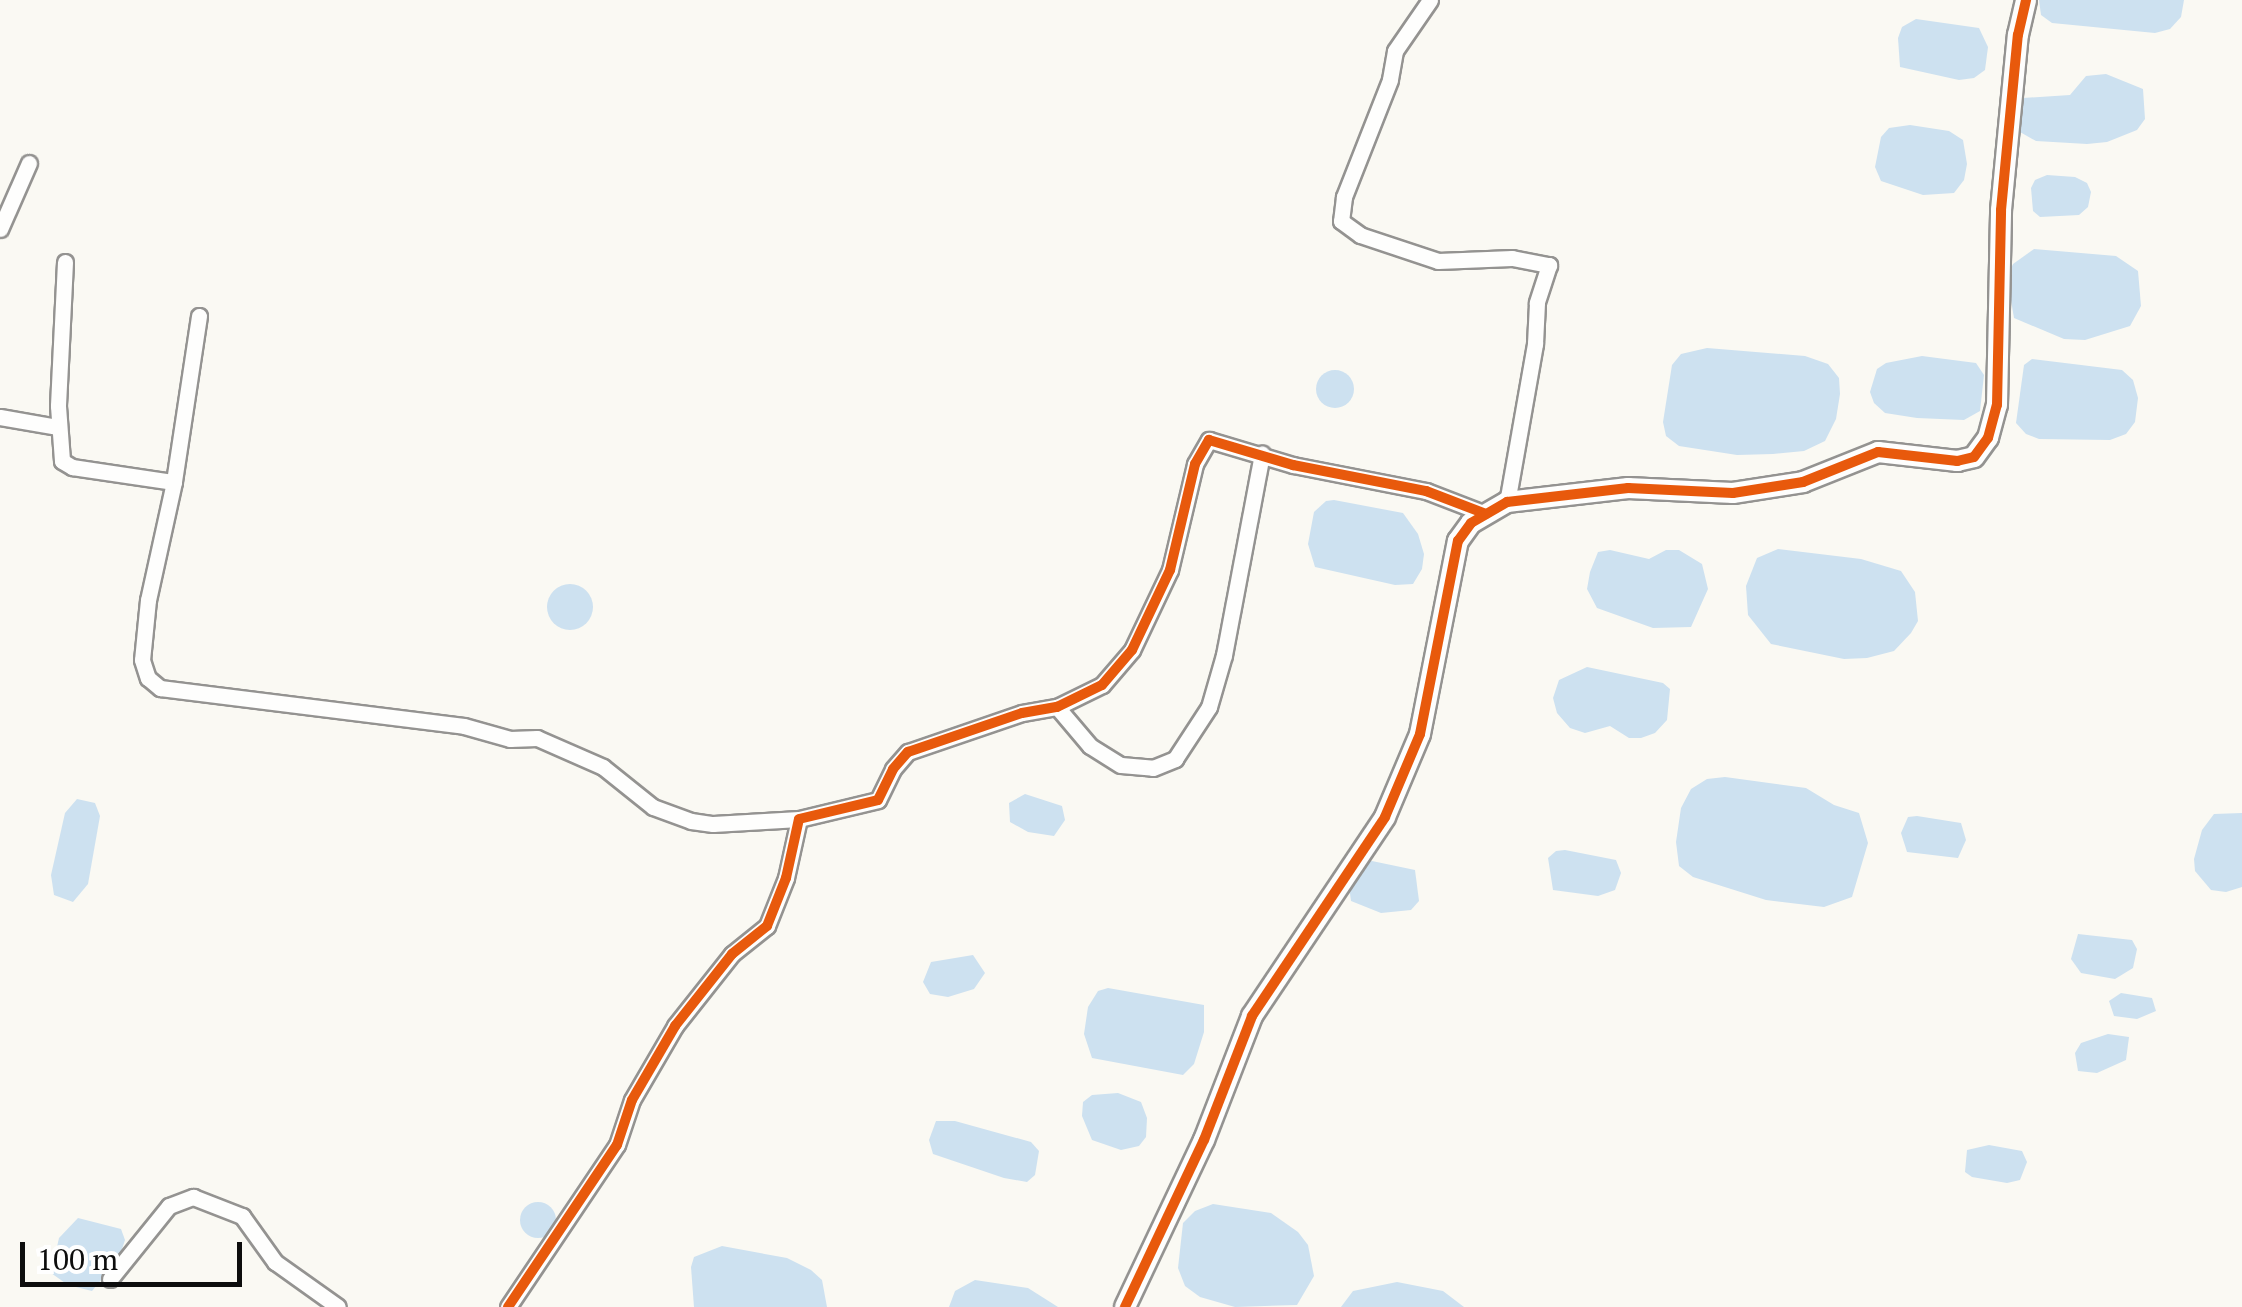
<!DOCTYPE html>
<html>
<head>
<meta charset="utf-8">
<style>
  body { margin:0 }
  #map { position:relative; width:2242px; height:1307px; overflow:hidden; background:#faf9f3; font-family:"PT Serif",serif }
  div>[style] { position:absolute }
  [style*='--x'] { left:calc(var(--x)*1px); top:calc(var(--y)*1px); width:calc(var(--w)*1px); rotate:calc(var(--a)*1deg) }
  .water>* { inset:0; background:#cde1f0 }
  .round { border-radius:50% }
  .roads { filter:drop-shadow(2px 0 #949391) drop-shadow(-2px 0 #949391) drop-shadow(0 2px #949391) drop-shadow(0 -2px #949391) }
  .minor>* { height:15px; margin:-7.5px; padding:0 7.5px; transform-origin:7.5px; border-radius:7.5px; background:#fefefd }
  .tertiary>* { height:20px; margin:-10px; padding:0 10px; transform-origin:10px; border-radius:10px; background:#fefefd }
  .cycleway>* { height:10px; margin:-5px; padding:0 5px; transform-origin:5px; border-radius:5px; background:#e8590c }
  span { translate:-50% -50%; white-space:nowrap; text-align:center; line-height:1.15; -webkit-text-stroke:10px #fff; paint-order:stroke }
  .scale { position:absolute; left:20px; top:1242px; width:222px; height:45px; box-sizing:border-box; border:5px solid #0d0d0d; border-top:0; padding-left:12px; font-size:30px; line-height:35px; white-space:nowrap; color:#0d0d0d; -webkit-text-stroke:8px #fff; paint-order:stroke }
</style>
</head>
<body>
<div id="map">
  <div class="water">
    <div style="clip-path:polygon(2039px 0,2184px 0,2181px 17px,2170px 29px,2155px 33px,2052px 23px,2041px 15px)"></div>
    <div style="clip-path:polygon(1916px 19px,1979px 28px,1988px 47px,1985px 70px,1974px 78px,1959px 80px,1900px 67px,1898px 38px,1902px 27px)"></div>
    <div style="clip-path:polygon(2106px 74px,2143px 89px,2145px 119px,2137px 130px,2107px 142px,2087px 144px,2036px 141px,2020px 132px,2017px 110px,2023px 98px,2070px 95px,2086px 76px)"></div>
    <div style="clip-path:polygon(1910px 125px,1949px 131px,1963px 140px,1967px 164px,1964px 180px,1954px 193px,1923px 195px,1881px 181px,1875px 167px,1881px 137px,1889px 128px)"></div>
    <div style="clip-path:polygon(2047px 175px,2075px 177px,2087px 183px,2091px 192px,2088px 207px,2079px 215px,2040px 217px,2033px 211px,2031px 188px,2035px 180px)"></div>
    <div style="clip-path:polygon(2034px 249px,2116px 256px,2138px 271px,2141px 306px,2130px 326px,2085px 340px,2064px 339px,2014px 318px,2007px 277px,2013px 264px)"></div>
    <div style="clip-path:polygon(1707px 348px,1805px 356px,1828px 364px,1839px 378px,1840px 394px,1836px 419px,1825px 441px,1804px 451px,1773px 454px,1737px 455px,1679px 446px,1666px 436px,1663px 422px,1672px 365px,1681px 354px)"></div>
    <div style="clip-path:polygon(1922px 356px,1976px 363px,1984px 375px,1980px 411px,1964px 420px,1917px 418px,1885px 413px,1874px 403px,1870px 392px,1877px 369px,1886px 363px)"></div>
    <div style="clip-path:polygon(2032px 359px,2122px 370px,2133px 380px,2138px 398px,2135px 422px,2126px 434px,2110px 440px,2039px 439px,2026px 434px,2016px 423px,2024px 365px)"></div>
    <div class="round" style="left:1316px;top:370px;width:38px;height:38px"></div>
    <div style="clip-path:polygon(1334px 500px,1403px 513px,1418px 534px,1424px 554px,1422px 569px,1413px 584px,1395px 585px,1315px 567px,1308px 544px,1314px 512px,1326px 501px)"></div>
    <div style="clip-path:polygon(1778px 549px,1861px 559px,1901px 571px,1915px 592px,1918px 621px,1911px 633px,1894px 651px,1867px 658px,1844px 659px,1771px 644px,1748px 615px,1746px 586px,1757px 558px)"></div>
    <div style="clip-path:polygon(1610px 550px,1649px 559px,1666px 550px,1679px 550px,1702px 564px,1708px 589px,1691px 627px,1653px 628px,1597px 608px,1587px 589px,1590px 572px,1598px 552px)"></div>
    <div class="round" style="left:547px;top:584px;width:46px;height:46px"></div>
    <div style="clip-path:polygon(1587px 667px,1663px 683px,1670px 689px,1667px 720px,1655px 733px,1641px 738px,1629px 738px,1610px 726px,1585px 733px,1570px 728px,1557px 713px,1553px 698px,1559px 680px)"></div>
    <div style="clip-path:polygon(1725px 777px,1806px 788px,1834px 805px,1859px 813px,1868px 843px,1852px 897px,1824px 907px,1766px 900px,1693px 877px,1679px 866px,1676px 842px,1681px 808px,1691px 789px,1707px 779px)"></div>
    <div style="clip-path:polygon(1025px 794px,1062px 806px,1065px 820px,1054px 836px,1028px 832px,1010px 822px,1009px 803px)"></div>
    <div style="clip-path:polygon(77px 799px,95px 803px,100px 816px,88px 884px,73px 902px,54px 895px,51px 875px,65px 813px)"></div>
    <div style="clip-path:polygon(2242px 813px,2242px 887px,2226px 892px,2211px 890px,2195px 871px,2194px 859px,2202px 830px,2214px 814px)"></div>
    <div style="clip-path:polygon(1917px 816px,1961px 823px,1966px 840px,1958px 858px,1907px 852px,1901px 833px,1908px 817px)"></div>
    <div style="clip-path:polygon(1565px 850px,1616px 860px,1621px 873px,1615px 890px,1598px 896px,1553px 890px,1548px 858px,1556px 851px)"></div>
    <div style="clip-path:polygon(1372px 861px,1415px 870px,1419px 901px,1411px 910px,1381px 913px,1351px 901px,1348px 879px,1360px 863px)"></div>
    <div style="clip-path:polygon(2078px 934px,2132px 940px,2137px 949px,2133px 968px,2115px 979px,2081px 973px,2071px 959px)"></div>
    <div style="clip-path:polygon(973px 955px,985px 973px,974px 989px,948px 997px,930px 994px,923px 982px,931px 962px)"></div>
    <div style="clip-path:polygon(1108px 988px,1204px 1005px,1204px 1032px,1194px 1064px,1183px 1075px,1092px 1058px,1084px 1034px,1088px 1007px,1098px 991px)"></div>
    <div style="clip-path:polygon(2121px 993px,2152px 998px,2156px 1011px,2137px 1019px,2114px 1016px,2109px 1001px)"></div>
    <div style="clip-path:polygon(2108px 1034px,2129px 1037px,2126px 1060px,2097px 1073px,2078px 1071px,2075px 1053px,2081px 1043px)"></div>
    <div style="clip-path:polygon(1092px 1095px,1118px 1093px,1141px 1102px,1147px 1118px,1146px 1137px,1139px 1146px,1121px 1150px,1092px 1140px,1082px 1116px,1083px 1102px)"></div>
    <div style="clip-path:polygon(936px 1121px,955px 1121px,1031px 1142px,1039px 1151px,1035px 1175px,1027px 1182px,1004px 1178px,933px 1154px,929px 1140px)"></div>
    <div style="clip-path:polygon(1989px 1145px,2022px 1151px,2027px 1162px,2020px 1180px,2007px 1183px,1972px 1177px,1965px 1172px,1967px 1150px)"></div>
    <div class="round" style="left:520px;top:1202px;width:36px;height:36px"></div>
    <div style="clip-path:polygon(1213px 1204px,1271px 1213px,1298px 1232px,1308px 1245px,1314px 1276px,1297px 1305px,1235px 1307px,1200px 1297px,1185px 1286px,1178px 1268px,1183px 1223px,1195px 1211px)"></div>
    <div style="clip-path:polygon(78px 1218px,121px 1229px,125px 1240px,119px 1258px,92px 1291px,68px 1285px,51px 1273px,59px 1238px)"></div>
    <div style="clip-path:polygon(722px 1246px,787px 1258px,811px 1270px,822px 1280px,827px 1307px,694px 1307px,691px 1267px,694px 1257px)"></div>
    <div style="clip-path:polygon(975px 1280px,1028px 1288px,1058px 1307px,949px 1307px,955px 1291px)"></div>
    <div style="clip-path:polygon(1397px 1282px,1443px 1291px,1464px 1307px,1341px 1307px,1353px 1291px)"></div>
  </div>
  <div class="roads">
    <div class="minor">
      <div style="--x:1430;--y:0;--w:62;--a:124.5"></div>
      <div style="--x:1395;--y:51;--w:29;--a:100"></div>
      <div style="--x:1390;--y:80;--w:126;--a:111.5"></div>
      <div style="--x:1344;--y:197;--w:24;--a:97"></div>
      <div style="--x:1341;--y:221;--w:24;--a:36"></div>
      <div style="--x:1360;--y:235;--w:82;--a:18.4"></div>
      <div style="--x:1438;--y:261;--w:74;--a:-2.3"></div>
      <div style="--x:1512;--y:258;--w:38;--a:11"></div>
      <div style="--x:1549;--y:265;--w:40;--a:108"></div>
      <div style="--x:1537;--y:303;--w:41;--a:92.8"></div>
      <div style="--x:1535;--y:344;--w:160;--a:100"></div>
      <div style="--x:0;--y:229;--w:72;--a:-66.3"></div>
      <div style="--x:65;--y:262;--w:144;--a:92.8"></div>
      <div style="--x:58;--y:406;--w:55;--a:85.8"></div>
      <div style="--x:62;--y:461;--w:12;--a:31"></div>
      <div style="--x:72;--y:467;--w:103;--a:8.4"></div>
      <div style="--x:199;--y:316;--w:168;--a:98.6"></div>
      <div style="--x:174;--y:482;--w:121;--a:102.4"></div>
      <div style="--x:148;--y:600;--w:60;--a:95.7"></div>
      <div style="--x:142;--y:660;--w:19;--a:72"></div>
      <div style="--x:148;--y:678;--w:16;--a:40"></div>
      <div style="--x:160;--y:688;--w:306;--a:7.1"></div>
      <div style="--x:464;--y:726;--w:48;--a:15.8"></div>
      <div style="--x:510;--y:739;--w:27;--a:-2"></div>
      <div style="--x:537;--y:738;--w:72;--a:23.7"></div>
      <div style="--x:603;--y:767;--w:64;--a:38.7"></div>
      <div style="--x:653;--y:807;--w:40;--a:20.2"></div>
      <div style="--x:691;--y:821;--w:22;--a:8"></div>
      <div style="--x:713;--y:824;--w:86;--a:-3.3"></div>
      <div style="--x:0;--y:417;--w:59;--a:9.8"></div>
      <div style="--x:1057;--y:707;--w:51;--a:49.8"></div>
      <div style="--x:1090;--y:746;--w:36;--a:32"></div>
      <div style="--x:1121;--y:765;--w:32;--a:5"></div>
      <div style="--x:1153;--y:768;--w:24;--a:-22"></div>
      <div style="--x:1175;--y:759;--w:62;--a:-56.8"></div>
      <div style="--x:1209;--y:707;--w:54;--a:-73.9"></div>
      <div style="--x:1224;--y:655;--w:205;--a:-79.3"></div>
      <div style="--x:110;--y:1279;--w:94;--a:-51.1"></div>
      <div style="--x:169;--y:1206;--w:26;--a:-21"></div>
      <div style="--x:193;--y:1197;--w:53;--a:21.2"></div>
      <div style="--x:242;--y:1216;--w:57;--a:54.3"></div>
      <div style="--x:275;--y:1262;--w:77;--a:35.5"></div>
      <div style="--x:508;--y:1307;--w:195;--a:-56.1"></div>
      <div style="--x:617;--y:1145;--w:47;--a:-71.6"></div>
      <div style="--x:632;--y:1100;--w:86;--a:-59.8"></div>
      <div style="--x:675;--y:1026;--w:92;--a:-51.6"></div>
      <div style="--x:732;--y:954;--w:45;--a:-38.7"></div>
      <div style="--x:767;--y:926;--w:52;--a:-68.4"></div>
      <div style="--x:786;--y:878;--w:60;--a:-77.6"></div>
      <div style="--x:799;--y:819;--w:81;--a:-13.5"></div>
      <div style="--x:878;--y:800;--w:34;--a:-64"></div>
      <div style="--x:893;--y:769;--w:23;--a:-49"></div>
      <div style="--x:908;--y:752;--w:120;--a:-18.9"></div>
      <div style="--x:1022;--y:713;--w:36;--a:-10"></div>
      <div style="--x:1057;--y:707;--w:50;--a:-26.1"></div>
      <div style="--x:1102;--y:685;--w:46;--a:-49.4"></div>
      <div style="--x:1132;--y:650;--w:89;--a:-64.6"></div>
      <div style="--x:1170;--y:570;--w:109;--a:-76.7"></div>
      <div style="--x:1195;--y:464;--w:28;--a:-60"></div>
      <div style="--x:1209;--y:440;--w:88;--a:16.6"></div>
      <div style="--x:1293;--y:465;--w:136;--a:11.1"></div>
      <div style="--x:1426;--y:491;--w:64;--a:21"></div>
    </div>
    <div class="tertiary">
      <div style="--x:1125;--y:1307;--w:185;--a:-64.7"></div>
      <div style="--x:1204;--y:1140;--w:133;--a:-68.8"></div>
      <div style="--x:1252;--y:1016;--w:239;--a:-56.2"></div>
      <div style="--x:1385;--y:817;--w:90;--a:-67.1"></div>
      <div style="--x:1420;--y:734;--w:197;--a:-78.9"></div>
      <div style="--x:1458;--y:541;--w:22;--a:-54"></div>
      <div style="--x:1471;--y:523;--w:42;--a:-30.3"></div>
      <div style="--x:1507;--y:502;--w:122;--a:-6.6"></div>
      <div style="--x:1628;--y:488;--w:105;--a:2.7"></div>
      <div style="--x:1733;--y:493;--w:71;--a:-8.9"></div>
      <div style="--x:1803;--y:482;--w:81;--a:-21.8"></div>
      <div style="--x:1878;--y:452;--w:80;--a:6.5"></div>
      <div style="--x:1957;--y:461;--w:17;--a:-13"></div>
      <div style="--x:1974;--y:457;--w:24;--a:-54"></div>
      <div style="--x:1988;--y:438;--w:34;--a:-75"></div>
      <div style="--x:1997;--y:405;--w:195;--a:-88.8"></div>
      <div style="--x:2001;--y:210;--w:176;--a:-84.5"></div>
      <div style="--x:2018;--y:35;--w:36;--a:-77"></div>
    </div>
  </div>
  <div class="cycleway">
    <div style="--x:508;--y:1307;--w:195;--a:-56.1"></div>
    <div style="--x:617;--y:1145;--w:47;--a:-71.6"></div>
    <div style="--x:632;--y:1100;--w:86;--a:-59.8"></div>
    <div style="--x:675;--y:1026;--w:92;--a:-51.6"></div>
    <div style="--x:732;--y:954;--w:45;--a:-38.7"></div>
    <div style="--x:767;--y:926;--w:52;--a:-68.4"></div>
    <div style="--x:786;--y:878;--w:60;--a:-77.6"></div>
    <div style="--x:799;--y:819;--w:81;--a:-13.5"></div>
    <div style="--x:878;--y:800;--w:34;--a:-64"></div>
    <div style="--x:893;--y:769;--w:23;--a:-49"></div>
    <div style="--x:908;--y:752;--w:120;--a:-18.9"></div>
    <div style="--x:1022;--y:713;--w:36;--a:-10"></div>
    <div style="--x:1057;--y:707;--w:50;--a:-26.1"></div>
    <div style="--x:1102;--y:685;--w:46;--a:-49.4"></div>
    <div style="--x:1132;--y:650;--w:89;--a:-64.6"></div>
    <div style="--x:1170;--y:570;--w:109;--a:-76.7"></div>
    <div style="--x:1195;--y:464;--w:28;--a:-60"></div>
    <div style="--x:1209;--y:440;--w:88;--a:16.6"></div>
    <div style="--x:1293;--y:465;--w:136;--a:11.1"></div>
    <div style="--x:1426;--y:491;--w:64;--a:21"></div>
    <div style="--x:1125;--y:1307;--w:185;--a:-64.7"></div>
    <div style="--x:1204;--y:1140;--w:133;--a:-68.8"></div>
    <div style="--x:1252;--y:1016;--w:239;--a:-56.2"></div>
    <div style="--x:1385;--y:817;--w:90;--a:-67.1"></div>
    <div style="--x:1420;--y:734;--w:197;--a:-78.9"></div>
    <div style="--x:1458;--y:541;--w:22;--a:-54"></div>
    <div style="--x:1471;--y:523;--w:42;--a:-30.3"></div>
    <div style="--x:1507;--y:502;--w:122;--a:-6.6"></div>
    <div style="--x:1628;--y:488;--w:105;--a:2.7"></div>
    <div style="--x:1733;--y:493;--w:71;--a:-8.9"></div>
    <div style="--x:1803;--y:482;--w:81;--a:-21.8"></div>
    <div style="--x:1878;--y:452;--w:80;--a:6.5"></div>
    <div style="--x:1957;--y:461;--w:17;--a:-13"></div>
    <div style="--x:1974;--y:457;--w:24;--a:-54"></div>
    <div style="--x:1988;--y:438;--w:34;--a:-75"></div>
    <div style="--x:1997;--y:405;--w:195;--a:-88.8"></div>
    <div style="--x:2001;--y:210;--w:176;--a:-84.5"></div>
    <div style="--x:2018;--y:35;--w:36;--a:-77"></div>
  </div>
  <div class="scale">100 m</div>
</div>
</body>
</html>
